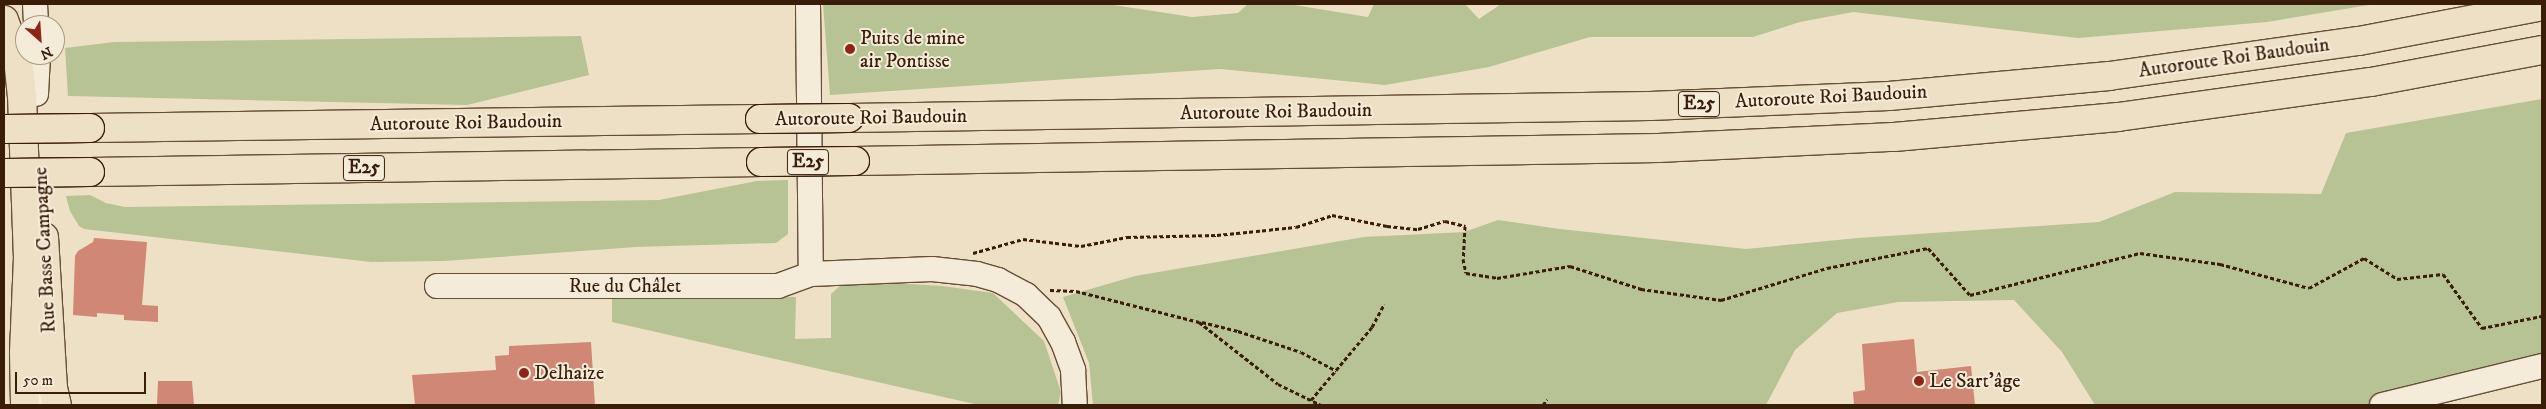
<!DOCTYPE html>
<html>
<head>
<meta charset="utf-8">
<style>
  body { margin:0 }
  #map { position:relative; width:2546px; height:409px; overflow:hidden; background:#eee0c4; font-family:"IM FELL DW Pica",serif }
  div>[style] { position:absolute }
  [style*='--x'] { left:calc(var(--x)*1px); top:calc(var(--y)*1px); width:calc(var(--w)*1px); rotate:calc(var(--a)*1deg) }
  .green>* { inset:0; background:#b7c395 }
  .building>* { inset:0; background:#d18775 }
  .path>* { height:3px; margin-top:-1.5px; transform-origin:0; background:repeating-linear-gradient(90deg,#391d08 0 4px,transparent 0 6.5px) }
  .roads { filter:drop-shadow(1px 0 #664e37) drop-shadow(-1px 0 #664e37) drop-shadow(0 1px #664e37) drop-shadow(0 -1px #664e37) }
  .minor>* { height:24px; margin:-12px; padding:0 12px; transform-origin:12px; border-radius:12px; background:#f4ebd9 }
  .major>* { height:28px; margin:-14px; padding:0 14px; transform-origin:14px; border-radius:14px; background:#eee0c4 }
  .highway>* { height:28px; margin:-14px; padding:0 14px; transform-origin:14px; border-radius:14px; background:#eee0c4 }
  .bridges { filter:drop-shadow(1px 0 #391d08) drop-shadow(-1px 0 #391d08) drop-shadow(0 1px #391d08) drop-shadow(0 -1px #391d08) }
  .highway-bridge>* { height:28px; margin:-14px; padding:0 14px; transform-origin:14px; border-radius:14px; background:#eee0c4 }
  .dots>* { width:14px; height:14px; translate:-50% -50%; box-sizing:border-box; border:2px solid #f4ebd9; border-radius:50% }
  span { translate:-50% -50%; white-space:nowrap; text-align:center; line-height:1.15; -webkit-text-stroke:4px #f4ebd9; paint-order:stroke }
  .shield-label span { padding:1px 4px; background:#f4ebd9; border:1px solid; border-radius:4px; -webkit-text-stroke-width:0 }
  .shield-label { font-size:19px; color:#391d08; font-weight:700 }
  .poi-label { font-size:20px; color:#391d08 }
  .left { translate:0 -50%; text-align:left }
  .street-label { font-size:20px; color:#391d08 }
  .frame { position:absolute; inset:0; border:5px solid #391d08; pointer-events:none }
  .north { position:absolute; left:15px; top:15px; width:50px; height:50px; box-sizing:border-box; background:#f4ebd9; border:1px solid #a99985; border-radius:50%; rotate:154deg; font-size:14px; font-weight:700; line-height:20px; text-align:center; color:#391d08 }
  .north::after { content:''; display:block; margin:auto; width:18px; height:22px; background:#8f2418; clip-path:polygon(50% 0,100% 100%,50% 72%,0 100%) }
  .scale { position:absolute; left:15px; top:372px; width:131px; height:22px; box-sizing:border-box; border:2px solid #391d08; border-top:0; padding-left:6px; font-size:15px; line-height:18px; white-space:nowrap; color:#391d08; -webkit-text-stroke:4px #f4ebd9; paint-order:stroke }
</style>
</head>
<body>
<div id="map">
  <div class="green">
    <div style="clip-path:polygon(823px 4px,1107px 4px,1192px 17px,1238px 13px,1248px 4px,1288px 4px,1368px 17px,1374px 4px,1465px 4px,1479px 19px,1501px 4px,2375px 4px,2267px 22px,2078px 38px,1853px 12px,1800px 22px,1753px 37px,1590px 37px,1489px 67px,1385px 85px,1220px 69px,830px 95px)"></div>
    <div style="clip-path:polygon(581px 36px,589px 75px,467px 105px,68px 96px,65px 48px,114px 42px)"></div>
    <div style="clip-path:polygon(2542px 99px,2542px 366px,2382px 405px,2095px 405px,2062px 352px,2014px 300px,1898px 302px,1837px 313px,1795px 350px,1766px 405px,1093px 405px,1089px 363px,1063px 297px,1135px 276px,1364px 237px,1464px 232px,1498px 220px,1560px 229px,1746px 249px,1858px 238px,2099px 222px,2175px 192px,2321px 194px,2346px 133px)"></div>
    <div style="clip-path:polygon(788px 180px,788px 234px,776px 243px,636px 247px,444px 261px,371px 262px,84px 229px,79px 226px,70px 211px,66px 196px,90px 195px,106px 203px,125px 207px,659px 200px,757px 181px)"></div>
    <div style="clip-path:polygon(863px 281px,942px 286px,993px 293px,1044px 341px,1061px 392px,1058px 405px,979px 405px,612px 322px,612px 295px,796px 297px,795px 339px,831px 338px,831px 294px,843px 283px)"></div>
  </div>
  <div class="building">
    <div style="clip-path:polygon(94px 238px,147px 242px,142px 305px,158px 306px,158px 322px,124px 320px,124px 315px,97px 313px,97px 317px,73px 315px,75px 256px,78px 251px,93px 242px)"></div>
    <div style="clip-path:polygon(1914px 339px,1917px 372px,1971px 366px,1975px 405px,1854px 405px,1853px 392px,1865px 390px,1862px 344px)"></div>
    <div style="clip-path:polygon(591px 342px,595px 405px,415px 405px,412px 375px,496px 370px,495px 356px,509px 355px,509px 346px)"></div>
    <div style="clip-path:polygon(158px 381px,192px 381px,194px 405px,157px 405px)"></div>
  </div>
  <div class="path">
    <div style="--x:973;--y:253;--w:52;--a:-15.6"></div>
    <div style="--x:1023;--y:239;--w:58;--a:6.9"></div>
    <div style="--x:1081;--y:246;--w:47;--a:-11.1"></div>
    <div style="--x:1127;--y:237;--w:90;--a:-1.3"></div>
    <div style="--x:1217;--y:235;--w:79;--a:-5.8"></div>
    <div style="--x:1296;--y:227;--w:38;--a:-18"></div>
    <div style="--x:1332;--y:215;--w:56;--a:11.3"></div>
    <div style="--x:1387;--y:226;--w:31;--a:6"></div>
    <div style="--x:1418;--y:229;--w:28;--a:-17"></div>
    <div style="--x:1445;--y:221;--w:21;--a:14"></div>
    <div style="--x:1465;--y:226;--w:33;--a:93"></div>
    <div style="--x:1463;--y:259;--w:14;--a:78"></div>
    <div style="--x:1466;--y:273;--w:31;--a:9"></div>
    <div style="--x:1497;--y:278;--w:74;--a:-9.3"></div>
    <div style="--x:1570;--y:266;--w:75;--a:17.9"></div>
    <div style="--x:1641;--y:289;--w:81;--a:7.8"></div>
    <div style="--x:1721;--y:300;--w:111;--a:-16.8"></div>
    <div style="--x:1827;--y:268;--w:103;--a:-11.2"></div>
    <div style="--x:1928;--y:248;--w:63;--a:48.2"></div>
    <div style="--x:1970;--y:295;--w:175;--a:-13.9"></div>
    <div style="--x:2140;--y:253;--w:81;--a:7.8"></div>
    <div style="--x:2220;--y:264;--w:92;--a:15.1"></div>
    <div style="--x:2309;--y:288;--w:63;--a:-28.6"></div>
    <div style="--x:2364;--y:258;--w:39;--a:32"></div>
    <div style="--x:2397;--y:279;--w:46;--a:-6.2"></div>
    <div style="--x:2443;--y:274;--w:67;--a:54.2"></div>
    <div style="--x:2482;--y:328;--w:61;--a:-11.3"></div>
    <div style="--x:1050;--y:290;--w:26;--a:2"></div>
    <div style="--x:1076;--y:291;--w:127;--a:14.1"></div>
    <div style="--x:1199;--y:322;--w:100;--a:38.1"></div>
    <div style="--x:1278;--y:384;--w:48;--a:26"></div>
    <div style="--x:1202;--y:322;--w:37;--a:14"></div>
    <div style="--x:1238;--y:331;--w:66;--a:18.4"></div>
    <div style="--x:1301;--y:352;--w:40;--a:28"></div>
    <div style="--x:1311;--y:400;--w:95;--a:-50.1"></div>
    <div style="--x:1372;--y:327;--w:26;--a:-62"></div>
    <div style="--x:1543;--y:405;--w:7;--a:-56"></div>
  </div>
  <div class="roads">
    <div class="minor">
      <div style="--x:35;--y:4;--w:21;--a:87"></div>
      <div style="--x:808;--y:4;--w:270;--a:89.4"></div>
      <div style="--x:811;--y:274;--w:121;--a:-2.4"></div>
      <div style="--x:932;--y:269;--w:45;--a:6.3"></div>
      <div style="--x:977;--y:274;--w:22;--a:16"></div>
      <div style="--x:998;--y:280;--w:32;--a:28"></div>
      <div style="--x:1026;--y:295;--w:32;--a:44"></div>
      <div style="--x:1049;--y:317;--w:29;--a:61"></div>
      <div style="--x:1063;--y:342;--w:30;--a:70"></div>
      <div style="--x:1073;--y:370;--w:35;--a:87"></div>
      <div style="--x:36;--y:94;--w:39;--a:-87"></div>
      <div style="--x:437;--y:286;--w:341;--a:0"></div>
      <div style="--x:778;--y:286;--w:35;--a:-20"></div>
      <div style="--x:37;--y:356;--w:49;--a:87.7"></div>
      <div style="--x:2382;--y:405;--w:165;--a:-13.7"></div>
    </div>
    <div class="major">
      <div style="--x:4;--y:20;--w:41;--a:70.3"></div>
      <div style="--x:18;--y:59;--w:36;--a:84"></div>
      <div style="--x:22;--y:95;--w:162;--a:87.9"></div>
      <div style="--x:28;--y:257;--w:96;--a:92.4"></div>
      <div style="--x:24;--y:353;--w:52;--a:88.9"></div>
      <div style="--x:44;--y:237;--w:151;--a:86.6"></div>
      <div style="--x:53;--y:388;--w:17;--a:77"></div>
    </div>
    <div class="highway">
      <div style="--x:849;--y:118;--w:801;--a:-0.86"></div>
      <div style="--x:1650;--y:106;--w:239;--a:-2.4"></div>
      <div style="--x:1889;--y:96;--w:221;--a:-5.2"></div>
      <div style="--x:2109;--y:76;--w:252;--a:-8"></div>
      <div style="--x:2359;--y:41;--w:186;--a:-10.8"></div>
      <div style="--x:90;--y:128;--w:670;--a:-0.77"></div>
      <div style="--x:855;--y:161;--w:803;--a:-0.93"></div>
      <div style="--x:1658;--y:148;--w:236;--a:-2.7"></div>
      <div style="--x:1894;--y:137;--w:225;--a:-5.1"></div>
      <div style="--x:2118;--y:117;--w:255;--a:-7.9"></div>
      <div style="--x:2371;--y:82;--w:174;--a:-10.6"></div>
      <div style="--x:90;--y:172;--w:671;--a:-0.85"></div>
    </div>
  </div>
  <div class="bridges">
    <div class="highway-bridge">
      <div style="--x:760;--y:119;--w:89;--a:-0.6"></div>
      <div style="--x:4;--y:129;--w:86;--a:-0.7"></div>
      <div style="--x:761;--y:162;--w:94;--a:-0.6"></div>
      <div style="--x:4;--y:173;--w:86;--a:-0.7"></div>
    </div>
  </div>
  <div class="dots">
    <div style="left:850px;top:49px;background:#8f2418"></div>
    <div style="left:524px;top:373px;background:#8f2418"></div>
    <div style="left:1919px;top:381px;background:#8f2418"></div>
  </div>
  <div class="shield-label">
    <span style="left:1699px;top:104px">E25</span>
    <span style="left:808px;top:162px">E25</span>
    <span style="left:364px;top:168px">E25</span>
  </div>
  <div class="poi-label">
    <span class="left" style="left:860px;top:50px">Puits de mine<br>air Pontisse</span>
    <span class="left" style="left:534px;top:373px">Delhaize</span>
    <span class="left" style="left:1929px;top:381px">Le Sart'âge</span>
  </div>
  <div class="street-label">
    <span style="left:2234px;top:58px;rotate:-8deg">Autoroute Roi Baudouin</span>
    <span style="left:1831px;top:97px;rotate:-3deg">Autoroute Roi Baudouin</span>
    <span style="left:1276px;top:112px;rotate:-1deg">Autoroute Roi Baudouin</span>
    <span style="left:871px;top:118px;rotate:-1deg">Autoroute Roi Baudouin</span>
    <span style="left:466px;top:123px;rotate:-1deg">Autoroute Roi Baudouin</span>
    <span style="left:45px;top:250px;rotate:-93deg">Rue Basse Campagne</span>
    <span style="left:625px;top:286px">Rue du Châlet</span>
  </div>
  <div class="frame"></div>
  <div class="north">N</div>
  <div class="scale">50 m</div>
</div>
</body>
</html>
